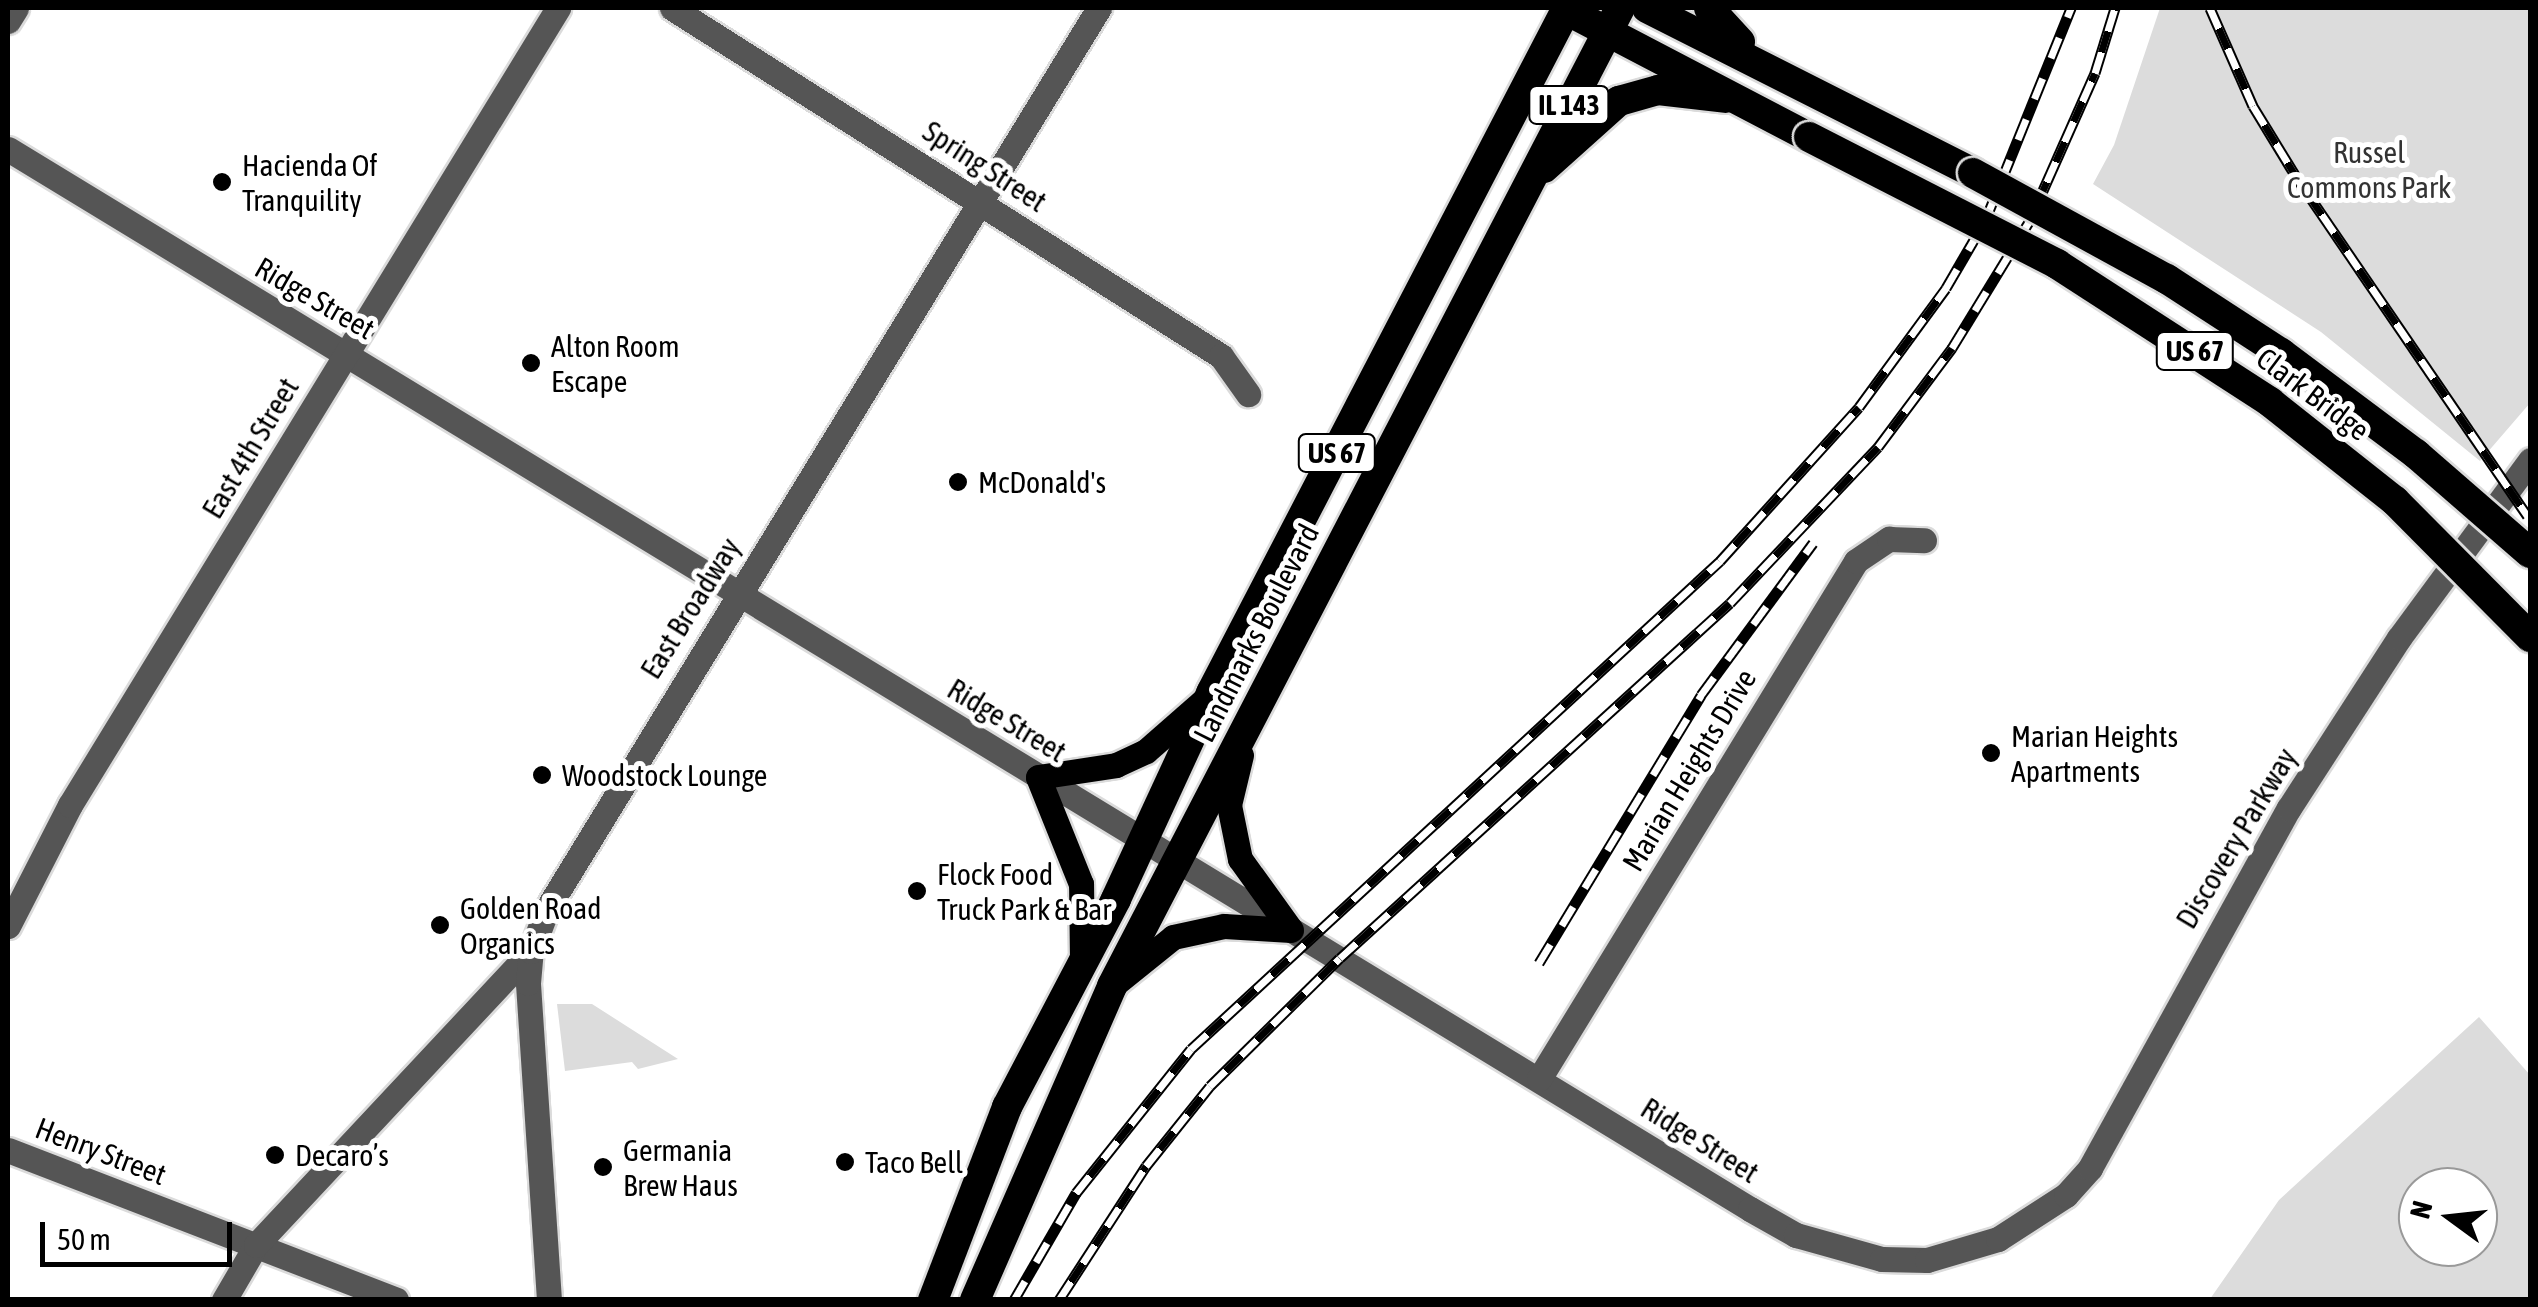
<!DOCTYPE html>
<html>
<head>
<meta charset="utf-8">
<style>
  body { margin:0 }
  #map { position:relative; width:2538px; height:1307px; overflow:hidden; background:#fff; font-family:"Asap Condensed",sans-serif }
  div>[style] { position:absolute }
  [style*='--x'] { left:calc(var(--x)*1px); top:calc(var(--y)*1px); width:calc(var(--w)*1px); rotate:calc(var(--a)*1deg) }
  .green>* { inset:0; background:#dcdcdc }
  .roads { filter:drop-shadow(2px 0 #dbdbdb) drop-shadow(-2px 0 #dbdbdb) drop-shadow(0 2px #dbdbdb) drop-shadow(0 -2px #dbdbdb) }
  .minor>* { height:25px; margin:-12.5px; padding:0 12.5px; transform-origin:12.5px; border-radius:12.5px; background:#555 }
  .major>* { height:25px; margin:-12.5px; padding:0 12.5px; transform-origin:12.5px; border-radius:12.5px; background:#000 }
  .highway>* { height:30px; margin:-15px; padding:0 15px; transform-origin:15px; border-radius:15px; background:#000 }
  .rail>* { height:11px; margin-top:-5.5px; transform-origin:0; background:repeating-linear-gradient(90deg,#fff 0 22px,#000 0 44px); box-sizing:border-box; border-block:2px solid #000 }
  .bridges { filter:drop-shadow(2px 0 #dbdbdb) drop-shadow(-2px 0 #dbdbdb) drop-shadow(0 2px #dbdbdb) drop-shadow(0 -2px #dbdbdb) }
  .highway-bridge>* { height:30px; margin:-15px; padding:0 15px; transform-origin:15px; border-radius:15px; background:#000 }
  .dots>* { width:28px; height:28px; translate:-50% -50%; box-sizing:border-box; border:5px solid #fff; border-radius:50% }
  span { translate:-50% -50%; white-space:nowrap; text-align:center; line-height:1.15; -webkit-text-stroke:10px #fff; paint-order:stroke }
  .shield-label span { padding:2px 8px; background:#fff; border:2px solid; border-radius:8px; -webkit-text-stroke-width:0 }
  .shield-label { font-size:28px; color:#000; font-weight:700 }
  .park-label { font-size:30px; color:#333 }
  .poi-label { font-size:30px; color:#000 }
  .left { translate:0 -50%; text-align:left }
  .street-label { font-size:30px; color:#000 }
  .frame { position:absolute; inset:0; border:10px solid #000; pointer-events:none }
  .north { position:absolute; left:2398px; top:1167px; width:100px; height:100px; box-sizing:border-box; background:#fff; border:2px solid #999; border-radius:50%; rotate:285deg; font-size:28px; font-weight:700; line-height:40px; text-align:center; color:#000 }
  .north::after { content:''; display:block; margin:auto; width:35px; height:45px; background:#000; clip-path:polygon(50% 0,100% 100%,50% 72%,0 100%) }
  .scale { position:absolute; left:40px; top:1222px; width:192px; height:45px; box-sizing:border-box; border:5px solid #000; border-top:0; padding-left:12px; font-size:30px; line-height:35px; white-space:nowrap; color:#000; -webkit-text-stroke:8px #fff; paint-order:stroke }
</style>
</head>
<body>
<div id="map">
  <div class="green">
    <div style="clip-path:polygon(2160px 8px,2530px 8px,2530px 403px,2480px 461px,2321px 332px,2093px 184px,2114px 145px)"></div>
    <div style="clip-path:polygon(557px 1004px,592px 1004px,678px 1059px,638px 1069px,632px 1062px,565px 1071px)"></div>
    <div style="clip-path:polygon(evenodd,2479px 1017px,2530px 1075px,2530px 1299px,2210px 1299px,2279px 1200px,2479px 1017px,2418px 1187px,2478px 1187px,2478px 1247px,2418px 1247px,2418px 1187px)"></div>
  </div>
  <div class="roads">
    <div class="minor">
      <div style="--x:672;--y:8;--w:650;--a:32.37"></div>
      <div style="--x:1221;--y:356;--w:47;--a:54.6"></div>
      <div style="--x:8;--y:21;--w:15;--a:-58"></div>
      <div style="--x:8;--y:149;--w:2039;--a:31.32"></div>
      <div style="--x:1750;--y:1209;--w:53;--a:29.5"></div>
      <div style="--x:1796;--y:1235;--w:89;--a:15.6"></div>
      <div style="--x:1882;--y:1259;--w:45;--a:1.3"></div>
      <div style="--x:1927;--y:1260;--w:74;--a:-16.5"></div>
      <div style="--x:1998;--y:1239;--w:81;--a:-32.9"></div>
      <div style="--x:2066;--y:1195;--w:36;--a:-48"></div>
      <div style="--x:2090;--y:1168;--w:411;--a:-61.1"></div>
      <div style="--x:2289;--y:808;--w:202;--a:-57.1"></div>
      <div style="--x:2399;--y:638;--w:221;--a:-53.6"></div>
      <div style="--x:8;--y:926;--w:136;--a:-62.9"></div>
      <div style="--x:70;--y:805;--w:935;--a:-58.52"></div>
      <div style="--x:1539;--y:1079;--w:607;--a:-58.53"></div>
      <div style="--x:1856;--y:561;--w:40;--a:-34"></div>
      <div style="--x:1889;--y:539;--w:35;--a:2"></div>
      <div style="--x:8;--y:1150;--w:416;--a:21.1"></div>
      <div style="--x:224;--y:1300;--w:64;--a:-59.8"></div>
      <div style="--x:256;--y:1245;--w:403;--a:-46.9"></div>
      <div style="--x:549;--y:1300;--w:318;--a:-93.8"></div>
      <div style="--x:528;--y:983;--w:32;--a:-85"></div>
      <div style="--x:531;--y:951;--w:45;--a:-69.1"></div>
      <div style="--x:547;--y:909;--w:1057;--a:-58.51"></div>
    </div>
    <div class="major">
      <div style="--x:1241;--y:755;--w:51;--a:103.5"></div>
      <div style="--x:1229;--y:805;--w:55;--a:78.5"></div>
      <div style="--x:1240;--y:859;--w:87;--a:54.3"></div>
      <div style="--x:1082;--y:961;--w:77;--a:-90.7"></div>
      <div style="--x:1081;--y:884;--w:115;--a:-111.9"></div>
      <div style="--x:1038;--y:777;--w:79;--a:-8.7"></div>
      <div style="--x:1116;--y:765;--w:33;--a:-25"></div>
      <div style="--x:1146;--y:751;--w:74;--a:-41.2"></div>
      <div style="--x:1116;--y:983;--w:73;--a:-38.9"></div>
      <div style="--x:1173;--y:937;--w:52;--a:-12.2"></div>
      <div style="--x:1224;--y:926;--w:67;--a:3.4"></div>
    </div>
    <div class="highway">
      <div style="--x:1647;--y:8;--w:365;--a:26.8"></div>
      <div style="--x:1709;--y:8;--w:46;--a:47.6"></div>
      <div style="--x:1566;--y:10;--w:274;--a:27.6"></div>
      <div style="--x:1544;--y:168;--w:101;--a:-41.8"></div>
      <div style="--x:1619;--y:101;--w:41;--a:-15.8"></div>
      <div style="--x:1658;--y:90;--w:68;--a:6.7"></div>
      <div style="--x:933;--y:1300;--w:207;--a:-69"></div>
      <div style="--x:1007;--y:1107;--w:235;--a:-62.3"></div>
      <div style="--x:1116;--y:899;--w:227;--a:-65.2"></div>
      <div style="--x:1211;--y:693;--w:772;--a:-62.54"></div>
      <div style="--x:975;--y:1300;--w:343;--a:-66.4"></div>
      <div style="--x:1112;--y:986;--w:1102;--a:-62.55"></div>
    </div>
  </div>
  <div class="rail">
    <div style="--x:2210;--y:8;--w:107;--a:66.3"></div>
    <div style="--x:2253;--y:106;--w:84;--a:58.6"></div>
    <div style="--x:2297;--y:178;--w:409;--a:55.7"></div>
    <div style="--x:1539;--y:963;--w:313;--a:-58.8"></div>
    <div style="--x:1701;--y:695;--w:189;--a:-53.6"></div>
    <div style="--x:1014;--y:1300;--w:124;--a:-59.9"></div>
    <div style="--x:1076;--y:1193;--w:184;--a:-51.4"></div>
    <div style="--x:1191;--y:1049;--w:720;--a:-42.69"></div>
    <div style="--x:1720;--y:561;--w:207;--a:-47.9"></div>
    <div style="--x:1859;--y:407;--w:147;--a:-53.8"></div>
    <div style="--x:1946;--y:288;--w:78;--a:-59.8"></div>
    <div style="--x:1985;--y:221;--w:230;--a:-68"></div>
    <div style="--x:1059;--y:1300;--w:160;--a:-57"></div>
    <div style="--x:1146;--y:1166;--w:102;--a:-51.3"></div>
    <div style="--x:1210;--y:1086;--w:182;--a:-44.6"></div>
    <div style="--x:1340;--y:958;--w:527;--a:-42.31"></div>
    <div style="--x:1730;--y:603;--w:215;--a:-46.5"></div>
    <div style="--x:1878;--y:447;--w:124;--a:-53.2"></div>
    <div style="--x:1952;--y:348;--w:148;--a:-58.6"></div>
    <div style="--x:2029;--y:222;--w:163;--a:-66.1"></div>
    <div style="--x:2095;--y:73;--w:68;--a:-72.9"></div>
  </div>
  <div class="bridges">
    <div class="highway-bridge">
      <div style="--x:1809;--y:137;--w:279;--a:27.1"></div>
      <div style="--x:2057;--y:264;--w:254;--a:32.9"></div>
      <div style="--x:2270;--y:402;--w:159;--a:38.4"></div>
      <div style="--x:2395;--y:501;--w:192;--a:45.2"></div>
      <div style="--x:1973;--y:173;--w:221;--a:28.7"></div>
      <div style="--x:2167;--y:279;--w:136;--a:33"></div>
      <div style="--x:2281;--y:353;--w:169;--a:36.8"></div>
      <div style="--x:2416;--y:454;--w:151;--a:41"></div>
    </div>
  </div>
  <div class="dots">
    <div style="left:222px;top:182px;background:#000"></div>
    <div style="left:531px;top:363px;background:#000"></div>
    <div style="left:958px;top:482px;background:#000"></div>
    <div style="left:1991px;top:753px;background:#000"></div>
    <div style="left:542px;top:775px;background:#000"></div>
    <div style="left:917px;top:891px;background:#000"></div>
    <div style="left:440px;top:925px;background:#000"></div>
    <div style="left:275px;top:1155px;background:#000"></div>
    <div style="left:845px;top:1162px;background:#000"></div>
    <div style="left:603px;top:1167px;background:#000"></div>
  </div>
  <div class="shield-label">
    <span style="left:1569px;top:105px">IL 143</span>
    <span style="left:2195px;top:351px">US 67</span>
    <span style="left:1337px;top:453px">US 67</span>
  </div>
  <div class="park-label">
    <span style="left:2369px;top:169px">Russel<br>Commons Park</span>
  </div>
  <div class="poi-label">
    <span class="left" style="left:242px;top:182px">Hacienda Of<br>Tranquility</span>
    <span class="left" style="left:551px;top:363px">Alton Room<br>Escape</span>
    <span class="left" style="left:978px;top:482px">McDonald's</span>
    <span class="left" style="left:2011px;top:753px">Marian Heights<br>Apartments</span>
    <span class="left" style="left:562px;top:775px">Woodstock Lounge</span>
    <span class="left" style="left:937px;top:891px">Flock Food<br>Truck Park &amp; Bar</span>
    <span class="left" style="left:460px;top:925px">Golden Road<br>Organics</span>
    <span class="left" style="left:623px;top:1167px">Germania<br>Brew Haus</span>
    <span class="left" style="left:295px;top:1155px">Decaro’s</span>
    <span class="left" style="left:865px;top:1162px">Taco Bell</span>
  </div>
  <div class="street-label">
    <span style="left:985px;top:166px;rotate:33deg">Spring Street</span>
    <span style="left:315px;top:298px;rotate:30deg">Ridge Street</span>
    <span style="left:2313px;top:394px;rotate:37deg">Clark Bridge</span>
    <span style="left:250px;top:448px;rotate:-59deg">East 4th Street</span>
    <span style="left:690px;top:608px;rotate:-58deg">East Broadway</span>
    <span style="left:1256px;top:633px;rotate:-63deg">Landmarks Boulevard</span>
    <span style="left:1007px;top:720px;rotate:31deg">Ridge Street</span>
    <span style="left:1689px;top:770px;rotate:-59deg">Marian Heights Drive</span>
    <span style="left:2236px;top:838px;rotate:-59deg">Discovery Parkway</span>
    <span style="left:1700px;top:1140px;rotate:32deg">Ridge Street</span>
    <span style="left:101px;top:1151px;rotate:21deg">Henry Street</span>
  </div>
  <div class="frame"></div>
  <div class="north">N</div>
  <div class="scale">50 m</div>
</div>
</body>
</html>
